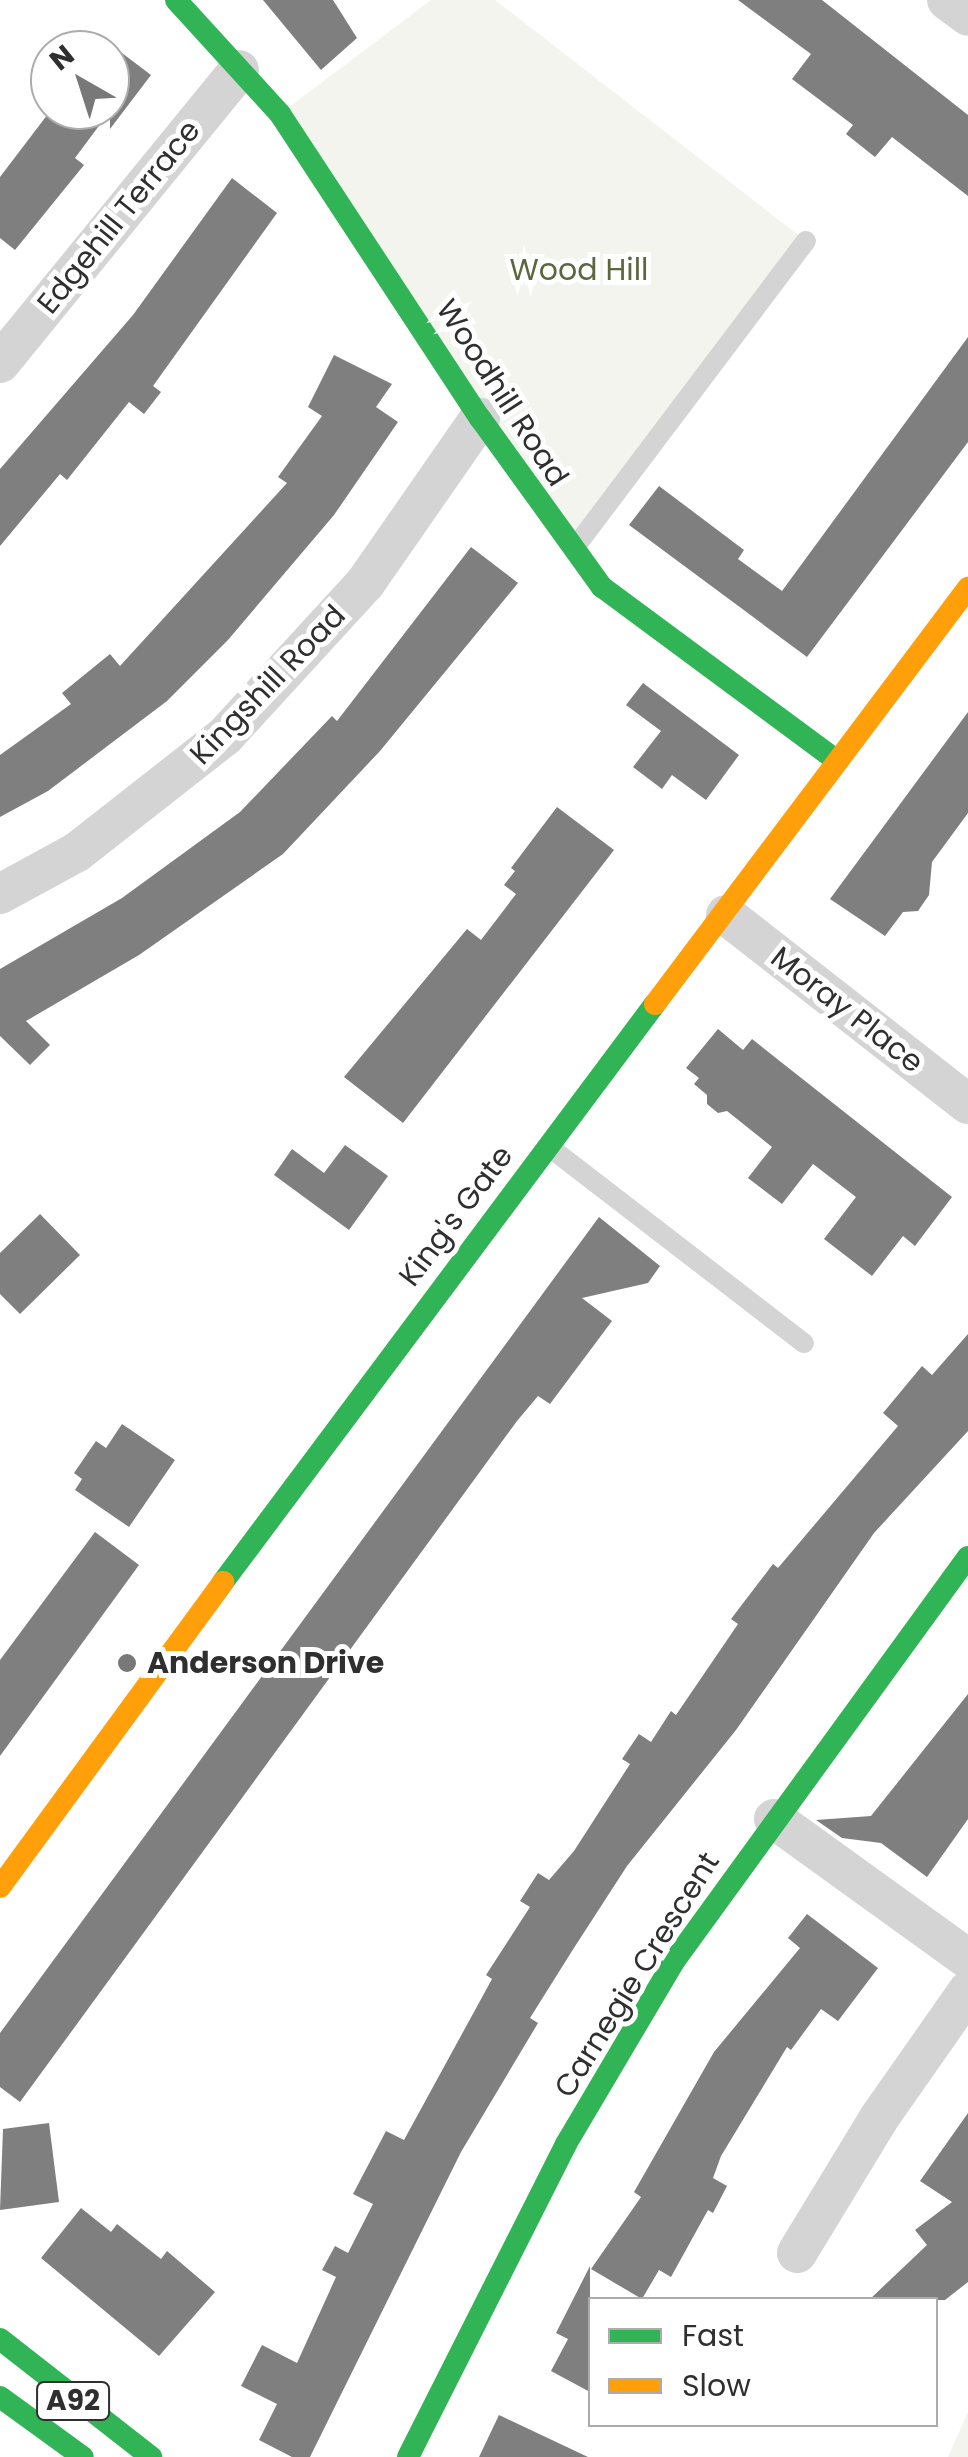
<!DOCTYPE html>
<html>
<head>
<meta charset="utf-8">
<style>
  body { margin:0 }
  #map { position:relative; width:968px; height:2457px; overflow:hidden; background:#fff; font-family:Poppins,sans-serif }
  div>[style] { position:absolute }
  [style*='--x'] { left:calc(var(--x)*1px); top:calc(var(--y)*1px); width:calc(var(--w)*1px); rotate:calc(var(--a)*1deg) }
  .green>* { inset:0; background:#f2f4ed }
  .building>* { inset:0; background:#7f7f7f }
  .lane>* { height:20px; margin:-10px; padding:0 10px; transform-origin:10px; border-radius:10px; background:#d4d4d4 }
  .street>* { height:40px; margin:-20px; padding:0 20px; transform-origin:20px; border-radius:20px; background:#d4d4d4 }
  .fast>* { height:22px; margin:-11px; padding:0 11px; transform-origin:11px; border-radius:11px; background:#30b455 }
  .slow>* { height:22px; margin:-11px; padding:0 11px; transform-origin:11px; border-radius:11px; background:#ff9f0a }
  .dots>* { width:28px; height:28px; translate:-50% -50%; box-sizing:border-box; border:5px solid #fff; border-radius:50% }
  span { translate:-50% -50%; white-space:nowrap; text-align:center; line-height:1.15; -webkit-text-stroke:10px #fff; paint-order:stroke }
  .shield-label span { padding:2px 8px; background:#fff; border:2px solid; border-radius:8px; -webkit-text-stroke-width:0 }
  .shield-label { font-size:28px; color:#2f2f2f; font-weight:700 }
  .street-label { font-size:30px; color:#2f2f2f }
  .park-label { font-size:30px; color:#5c673f }
  .poi-label { font-size:30px; color:#2f2f2f; font-weight:700 }
  .left { translate:0 -50%; text-align:left }
  .legend { position:absolute; left:588px; top:2297px; width:350px; height:130px; box-sizing:border-box; background:#fff; border:2px solid #acacac; margin:0; padding:12px 18px; list-style:none; font-size:30px; color:#2f2f2f }
  .legend li { display:flex; align-items:center; gap:20px; height:50px }
  .legend b { width:50px; border:2px solid #acacac }
  .north { position:absolute; left:30px; top:30px; width:100px; height:100px; box-sizing:border-box; background:#fff; border:2px solid #acacac; border-radius:50%; rotate:321deg; font-size:28px; font-weight:700; line-height:40px; text-align:center; color:#2f2f2f }
  .north::after { content:''; display:block; margin:auto; width:35px; height:45px; background:#787878; clip-path:polygon(50% 0,100% 100%,50% 72%,0 100%) }
</style>
</head>
<body>
<div id="map">
  <div class="green">
    <div style="clip-path:polygon(431px 0,495px 0,806px 241px,571px 551px,280px 114px)"></div>
    <div style="clip-path:polygon(968px 2412px,968px 2457px,948px 2457px)"></div>
  </div>
  <div class="building">
    <div style="clip-path:polygon(263px 0,333px 0,357px 38px,321px 70px)"></div>
    <div style="clip-path:polygon(738px 0,822px 0,968px 115px,968px 196px,892px 137px,875px 157px,846px 134px,853px 125px,792px 79px,811px 54px)"></div>
    <div style="clip-path:polygon(110px 44px,151px 75px,110px 129px,110px 111px,75px 158px,84px 165px,15px 250px,0 238px,0 177px,51px 110px,110px 110px)"></div>
    <div style="clip-path:polygon(232px 178px,277px 213px,153px 386px,161px 392px,144px 414px,129px 402px,67px 480px,60px 474px,0 546px,0 469px,133px 315px)"></div>
    <div style="clip-path:polygon(968px 337px,968px 442px,807px 657px,629px 525px,659px 486px,744px 550px,738px 559px,782px 591px)"></div>
    <div style="clip-path:polygon(334px 355px,392px 384px,376px 407px,398px 422px,334px 515px,228px 640px,167px 701px,48px 791px,0 817px,0 755px,71px 704px,62px 693px,110px 654px,120px 666px,287px 483px,278px 477px,322px 416px,308px 407px)"></div>
    <div style="clip-path:polygon(471px 547px,518px 583px,380px 751px,283px 854px,139px 955px,26px 1021px,50px 1045px,30px 1065px,0 1036px,0 969px,122px 898px,240px 812px,332px 716px,337px 721px)"></div>
    <div style="clip-path:polygon(643px 683px,739px 755px,706px 800px,672px 775px,662px 789px,633px 767px,661px 731px,626px 705px)"></div>
    <div style="clip-path:polygon(968px 712px,968px 813px,932px 862px,929px 895px,918px 911px,903px 912px,885px 936px,830px 899px)"></div>
    <div style="clip-path:polygon(557px 807px,614px 850px,403px 1123px,344px 1077px,467px 929px,481px 940px,516px 894px,504px 885px,515px 871px,511px 868px)"></div>
    <div style="clip-path:polygon(718px 1029px,743px 1050px,752px 1039px,952px 1197px,915px 1246px,903px 1236px,872px 1276px,824px 1239px,856px 1197px,813px 1164px,782px 1204px,748px 1178px,772px 1147px,727px 1111px,718px 1113px,707px 1104px,707px 1095px,694px 1084px,699px 1078px,686px 1068px)"></div>
    <div style="clip-path:polygon(345px 1145px,388px 1176px,349px 1230px,274px 1175px,292px 1149px,324px 1173px)"></div>
    <div style="clip-path:polygon(40px 1214px,80px 1255px,20px 1314px,0 1294px,0 1253px)"></div>
    <div style="clip-path:polygon(599px 1217px,660px 1266px,648px 1283px,582px 1298px,612px 1321px,550px 1404px,538px 1396px,517px 1421px,20px 2102px,0 2087px,0 2033px)"></div>
    <div style="clip-path:polygon(968px 1334px,968px 1431px,874px 1533px,736px 1730px,627px 1866px,572px 1951px,530px 2018px,538px 2023px,461px 2152px,310px 2457px,292px 2457px,259px 2440px,277px 2404px,241px 2386px,262px 2345px,297px 2363px,336px 2277px,322px 2270px,335px 2246px,348px 2253px,373px 2204px,353px 2194px,386px 2131px,404px 2140px,492px 1979px,486px 1975px,530px 1907px,520px 1901px,538px 1873px,549px 1880px,574px 1851px,630px 1764px,622px 1759px,639px 1734px,651px 1742px,671px 1711px,676px 1715px,738px 1624px,731px 1619px,773px 1564px,778px 1568px,898px 1426px,883px 1413px,922px 1366px,932px 1375px)"></div>
    <div style="clip-path:polygon(122px 1424px,175px 1460px,129px 1527px,75px 1490px,82px 1479px,74px 1473px,96px 1441px,106px 1448px)"></div>
    <div style="clip-path:polygon(95px 1532px,139px 1565px,0 1756px,0 1660px)"></div>
    <div style="clip-path:polygon(968px 1694px,968px 1819px,927px 1877px,881px 1843px,842px 1838px,816px 1820px,871px 1816px)"></div>
    <div style="clip-path:polygon(807px 1914px,878px 1968px,838px 2021px,821px 2009px,791px 2050px,787px 2047px,721px 2156px,713px 2178px,727px 2186px,713px 2213px,708px 2210px,671px 2277px,659px 2270px,642px 2299px,591px 2269px,641px 2197px,634px 2192px,714px 2052px,800px 1948px,788px 1938px)"></div>
    <div style="clip-path:polygon(968px 2113px,968px 2282px,945px 2300px,869px 2300px,927px 2245px,915px 2230px,952px 2202px,920px 2181px)"></div>
    <div style="clip-path:polygon(49px 2123px,59px 2202px,0 2210px,3px 2129px)"></div>
    <div style="clip-path:polygon(81px 2208px,111px 2232px,117px 2224px,161px 2259px,167px 2251px,215px 2292px,159px 2356px,41px 2258px)"></div>
    <div style="clip-path:polygon(590px 2266px,590px 2392px,551px 2371px,568px 2339px,556px 2333px)"></div>
    <div style="clip-path:polygon(499px 2415px,588px 2457px,479px 2457px)"></div>
  </div>
  <div class="lane">
    <div style="--x:576;--y:546;--w:382;--a:-53"></div>
    <div style="--x:548;--y:1146;--w:323;--a:37.6"></div>
  </div>
  <div class="street">
    <div style="--x:947;--y:0;--w:26;--a:37"></div>
    <div style="--x:0;--y:363;--w:378;--a:-50.8"></div>
    <div style="--x:0;--y:894;--w:88;--a:-28.6"></div>
    <div style="--x:77;--y:852;--w:188;--a:-38.1"></div>
    <div style="--x:225;--y:736;--w:209;--a:-47.5"></div>
    <div style="--x:366;--y:582;--w:200;--a:-55.2"></div>
    <div style="--x:726;--y:915;--w:307;--a:38"></div>
    <div style="--x:774;--y:1819;--w:239;--a:35.8"></div>
    <div style="--x:797;--y:2253;--w:158;--a:-58.7"></div>
    <div style="--x:879;--y:2118;--w:155;--a:-55"></div>
  </div>
  <div class="fast">
    <div style="--x:176;--y:0;--w:154;--a:47.6"></div>
    <div style="--x:280;--y:114;--w:364;--a:56.7"></div>
    <div style="--x:480;--y:418;--w:208;--a:54.2"></div>
    <div style="--x:602;--y:587;--w:292;--a:36.5"></div>
    <div style="--x:223;--y:1582;--w:722;--a:-53.23"></div>
    <div style="--x:0;--y:2339;--w:192;--a:38"></div>
    <div style="--x:0;--y:2397;--w:102;--a:35.9"></div>
    <div style="--x:408;--y:2457;--w:351;--a:-63.2"></div>
    <div style="--x:566;--y:2144;--w:214;--a:-59.4"></div>
    <div style="--x:675;--y:1960;--w:498;--a:-54"></div>
  </div>
  <div class="slow">
    <div style="--x:655;--y:1004;--w:521;--a:-53.04"></div>
    <div style="--x:0;--y:1887;--w:378;--a:-53.8"></div>
  </div>
  <div class="dots">
    <div style="left:127px;top:1663px;background:#787878"></div>
  </div>
  <div class="shield-label">
    <span style="left:73px;top:2401px">A92</span>
  </div>
  <div class="street-label">
    <span style="left:119px;top:217px;rotate:-51deg">Edgehill Terrace</span>
    <span style="left:502px;top:393px;rotate:57deg">Woodhill Road</span>
    <span style="left:268px;top:685px;rotate:-46deg">Kingshill Road</span>
    <span style="left:847px;top:1010px;rotate:38deg">Moray Place</span>
    <span style="left:456px;top:1216px;rotate:-53deg">King's Gate</span>
    <span style="left:637px;top:1975px;rotate:-58deg">Carnegie Crescent</span>
  </div>
  <div class="park-label">
    <span style="left:579px;top:270px">Wood Hill</span>
  </div>
  <div class="poi-label">
    <span class="left" style="left:147px;top:1663px">Anderson Drive</span>
  </div>
  <ul class="legend">
  <li><b style="height:12px;background:#30b455"></b>Fast</li>
  <li><b style="height:12px;background:#ff9f0a"></b>Slow</li>
  </ul>
  <div class="north">N</div>
</div>
</body>
</html>
